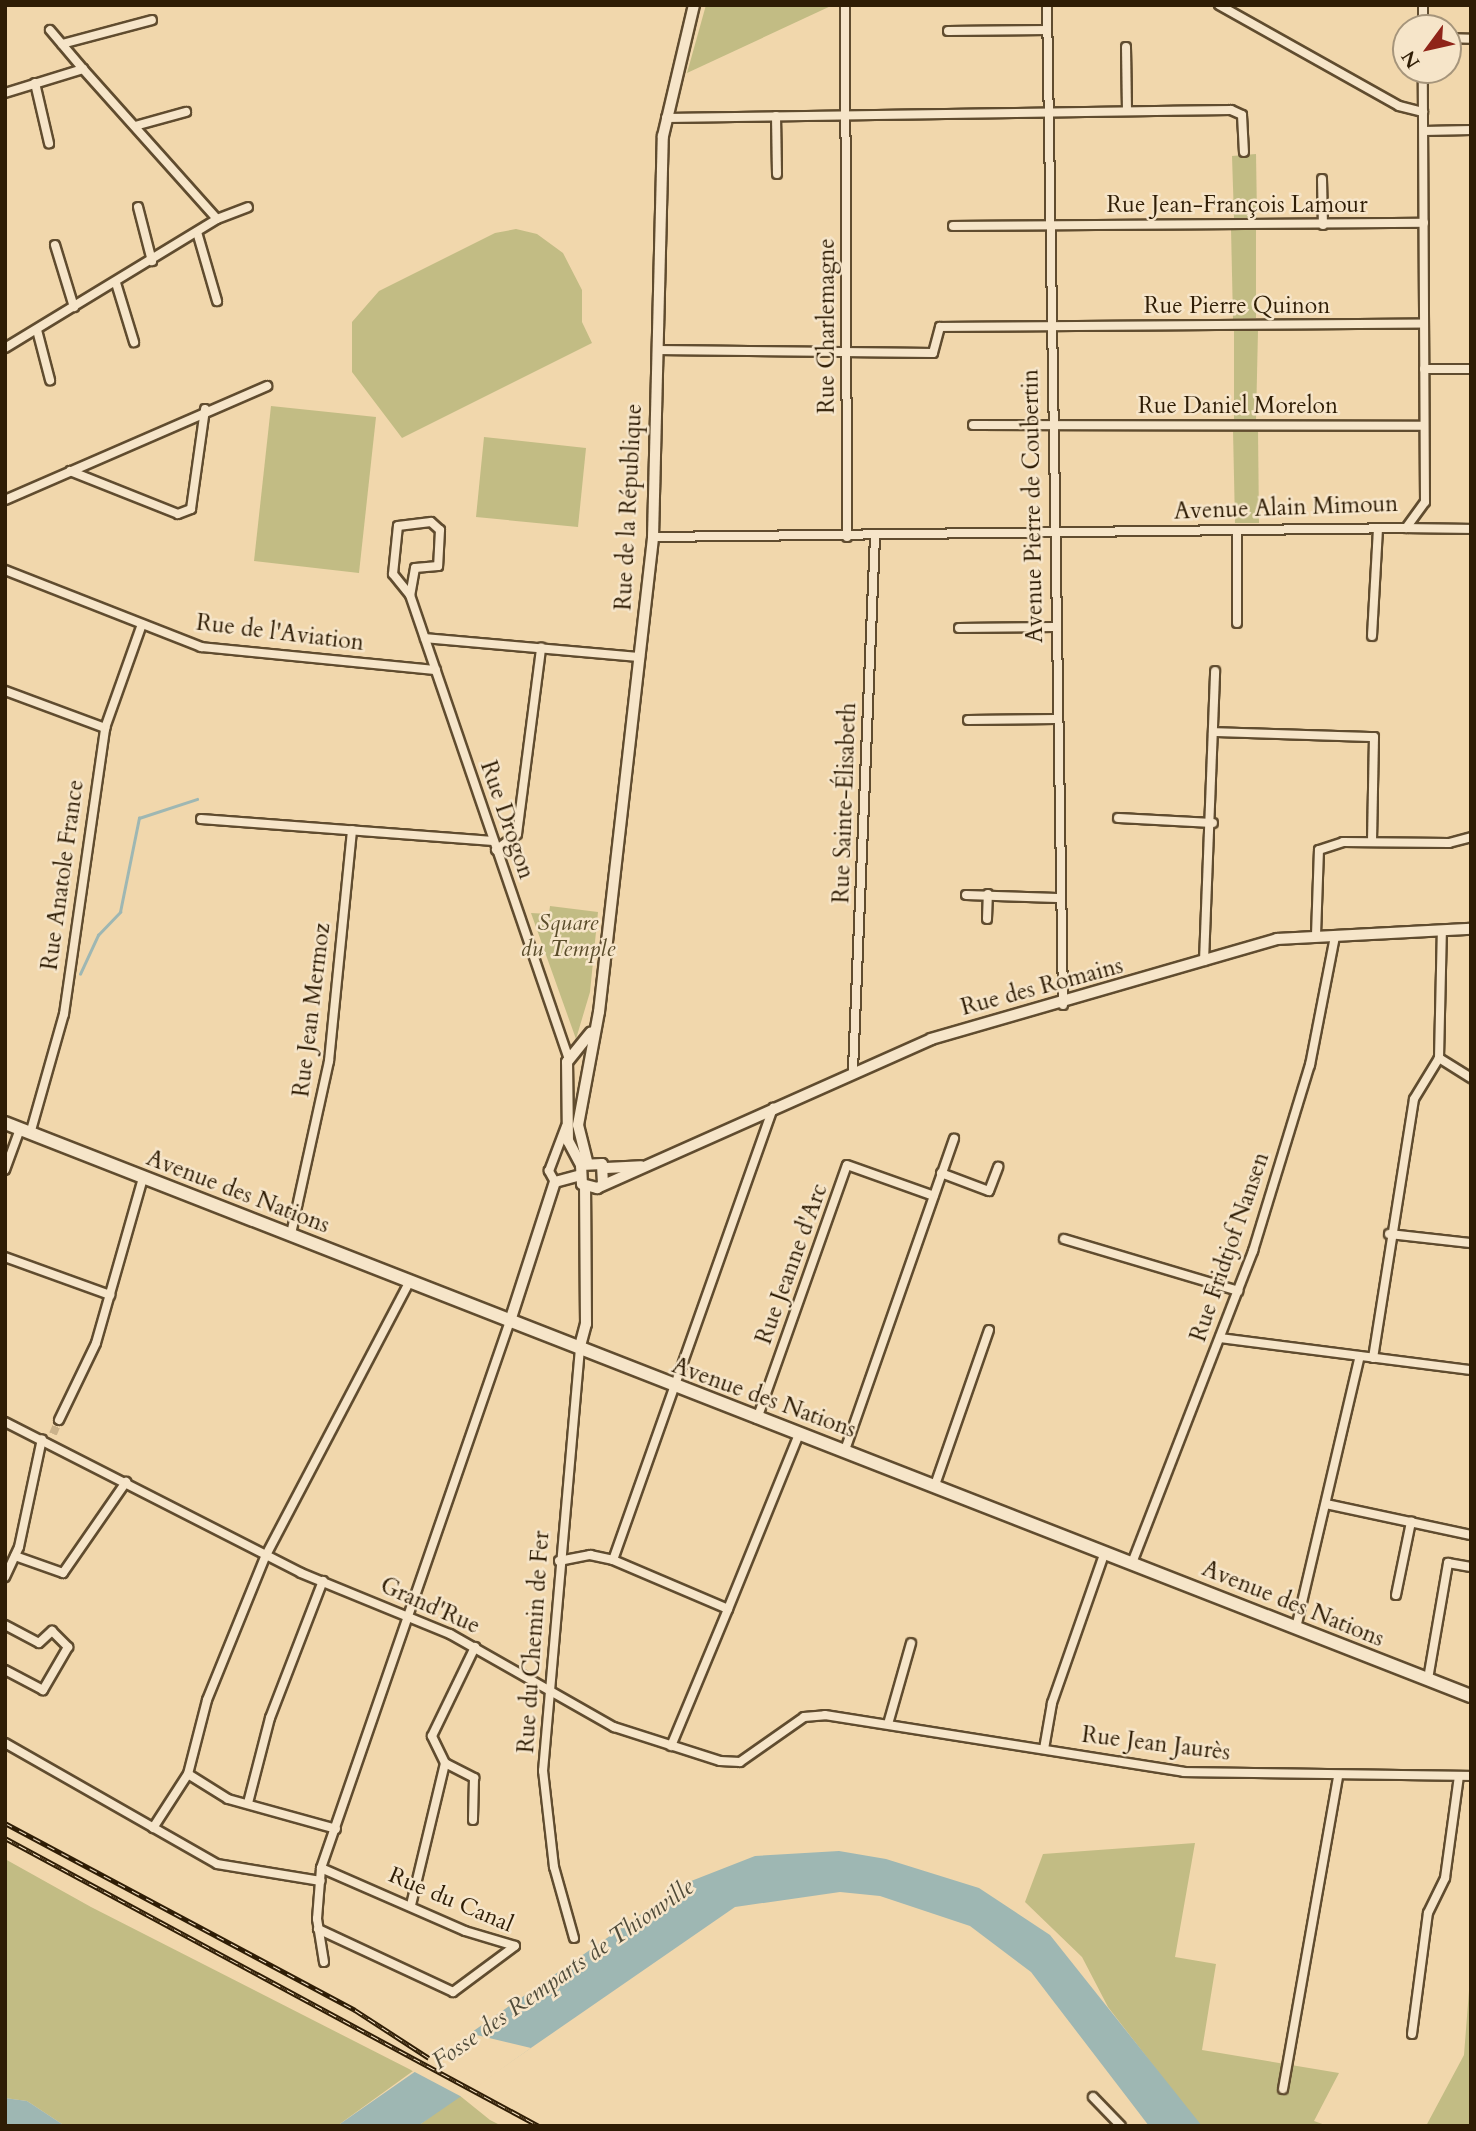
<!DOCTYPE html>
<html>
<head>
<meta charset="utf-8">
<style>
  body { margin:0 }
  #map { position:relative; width:1476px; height:2131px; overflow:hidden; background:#f1d7ac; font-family:Cardo,serif }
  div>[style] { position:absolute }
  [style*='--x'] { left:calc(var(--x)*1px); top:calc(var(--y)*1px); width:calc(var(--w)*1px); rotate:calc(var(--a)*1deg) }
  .green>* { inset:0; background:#c2bc84 }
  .water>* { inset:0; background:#9eb7b3 }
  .pier>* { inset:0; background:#f1d7ac }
  .stream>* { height:2.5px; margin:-1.25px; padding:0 1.25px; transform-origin:1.25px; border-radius:1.25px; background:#9eb7b3 }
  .minor-tunnel>* { height:8px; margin-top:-4px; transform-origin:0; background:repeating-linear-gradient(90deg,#cab28b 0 8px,transparent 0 12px) }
  .roads { filter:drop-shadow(2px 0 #604c2f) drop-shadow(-2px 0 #604c2f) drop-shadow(0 2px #604c2f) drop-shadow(0 -2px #604c2f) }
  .minor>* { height:8px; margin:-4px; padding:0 4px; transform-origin:4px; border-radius:4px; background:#f6e5c9 }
  .tertiary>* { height:10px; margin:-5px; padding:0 5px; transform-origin:5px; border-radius:5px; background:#f6e5c9 }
  .secondary>* { height:12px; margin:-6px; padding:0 6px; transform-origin:6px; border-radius:6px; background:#f6e5c9 }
  .rail>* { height:5px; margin-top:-2.5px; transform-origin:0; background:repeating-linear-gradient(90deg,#f6e5c9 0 8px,#2f1d05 0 16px); box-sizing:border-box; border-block:2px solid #2f1d05 }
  span { translate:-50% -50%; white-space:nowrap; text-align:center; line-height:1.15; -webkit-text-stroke:5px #f6e5c9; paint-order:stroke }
  .street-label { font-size:23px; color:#2f1d05 }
  .park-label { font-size:23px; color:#5b4d2b; font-style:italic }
  .water-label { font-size:24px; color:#504b39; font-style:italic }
  .frame { position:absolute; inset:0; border:7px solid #2f1d05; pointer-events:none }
  .north { position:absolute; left:1392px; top:14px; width:70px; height:70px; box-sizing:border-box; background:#f6e5c9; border:2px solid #a6957b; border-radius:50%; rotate:237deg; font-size:19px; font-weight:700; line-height:28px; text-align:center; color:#2f1d05 }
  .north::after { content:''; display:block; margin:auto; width:24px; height:32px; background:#8f2418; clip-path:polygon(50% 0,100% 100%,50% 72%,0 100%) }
</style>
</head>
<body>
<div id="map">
  <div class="green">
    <div style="clip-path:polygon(706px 5px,833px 5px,687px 73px)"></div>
    <div style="clip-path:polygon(1256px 154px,1257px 218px,1234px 218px,1232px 156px)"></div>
    <div style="clip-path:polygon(1256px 228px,1256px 318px,1233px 319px,1231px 228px)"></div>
    <div style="clip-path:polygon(516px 229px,537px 234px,563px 253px,582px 290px,582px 322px,592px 343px,402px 438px,352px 372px,352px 322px,379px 291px,495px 233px)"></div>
    <div style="clip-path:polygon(1258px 330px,1256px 420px,1234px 419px,1234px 331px)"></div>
    <div style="clip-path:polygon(271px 406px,376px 417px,359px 573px,254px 561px)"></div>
    <div style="clip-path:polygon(1233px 430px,1258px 430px,1259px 523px,1235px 523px)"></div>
    <div style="clip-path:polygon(484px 437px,586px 448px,578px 527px,476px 517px)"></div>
    <div style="clip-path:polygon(550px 906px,598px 912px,590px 992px,576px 1039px,531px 913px,549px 914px)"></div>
    <div style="clip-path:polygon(1195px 1843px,1175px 1957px,1216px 1964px,1202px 2050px,1339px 2073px,1314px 2121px,1328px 2126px,1200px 2126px,1108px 2007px,1082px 1957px,1025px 1902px,1043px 1854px)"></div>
    <div style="clip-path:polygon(5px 1859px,91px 1907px,413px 2071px,337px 2126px,65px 2126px,27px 2101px,5px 2098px)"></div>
    <div style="clip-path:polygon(1471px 1965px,1471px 2126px,1426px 2126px,1464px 2055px)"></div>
    <div style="clip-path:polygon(459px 2095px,490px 2120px,502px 2126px,418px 2126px)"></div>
  </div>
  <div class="water">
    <div style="clip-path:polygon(839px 1851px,886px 1859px,979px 1888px,1050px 1935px,1202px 2126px,1149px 2126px,1031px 1972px,970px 1926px,880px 1896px,840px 1892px,735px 1907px,418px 2126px,337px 2126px,686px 1883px,755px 1856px)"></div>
    <div style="clip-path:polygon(5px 2098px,27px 2101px,65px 2126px,5px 2126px)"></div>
  </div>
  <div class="pier">
    <div style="clip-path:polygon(464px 2032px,531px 2048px,462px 2097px,411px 2070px)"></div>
  </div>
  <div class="stream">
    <div style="--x:80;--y:974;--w:43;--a:-65.2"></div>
    <div style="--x:98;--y:935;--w:32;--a:-46"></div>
    <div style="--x:120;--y:912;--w:96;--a:-78.6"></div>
    <div style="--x:139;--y:818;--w:61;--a:-18.1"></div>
  </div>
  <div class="minor-tunnel">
    <div style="--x:53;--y:1434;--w:15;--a:-67"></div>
  </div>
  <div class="roads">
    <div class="minor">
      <div style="--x:845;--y:5;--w:532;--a:89.78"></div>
      <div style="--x:1047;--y:5;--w:1000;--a:89.08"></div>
      <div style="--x:1219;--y:5;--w:206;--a:29.3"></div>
      <div style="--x:1399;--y:106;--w:25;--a:14"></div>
      <div style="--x:1423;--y:5;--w:23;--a:90"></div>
      <div style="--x:50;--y:30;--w:51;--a:49.8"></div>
      <div style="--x:948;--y:31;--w:99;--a:-0.6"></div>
      <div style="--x:1448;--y:38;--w:23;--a:2"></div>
      <div style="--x:62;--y:44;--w:93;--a:-14.9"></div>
      <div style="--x:1126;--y:47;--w:64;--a:89.1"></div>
      <div style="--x:35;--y:83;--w:62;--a:76.9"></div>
      <div style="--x:5;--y:93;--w:82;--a:-17.1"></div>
      <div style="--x:83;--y:69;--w:201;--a:48.2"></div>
      <div style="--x:217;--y:219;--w:33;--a:-21"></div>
      <div style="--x:776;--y:116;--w:58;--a:89"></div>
      <div style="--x:666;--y:118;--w:565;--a:-0.81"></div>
      <div style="--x:1231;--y:110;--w:12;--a:24"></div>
      <div style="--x:1242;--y:115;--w:37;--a:87"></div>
      <div style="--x:135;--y:126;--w:53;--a:-15.4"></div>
      <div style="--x:1424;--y:131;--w:47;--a:-1.2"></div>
      <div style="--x:1322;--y:179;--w:46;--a:88.8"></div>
      <div style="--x:138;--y:207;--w:56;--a:75.5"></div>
      <div style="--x:953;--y:226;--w:471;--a:-0.4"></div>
      <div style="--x:197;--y:232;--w:72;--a:73.8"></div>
      <div style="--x:55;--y:245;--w:65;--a:73"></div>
      <div style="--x:116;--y:283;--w:62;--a:73"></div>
      <div style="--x:37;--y:330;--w:52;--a:75.4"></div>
      <div style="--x:5;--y:348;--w:248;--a:-31.3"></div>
      <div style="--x:657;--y:350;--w:276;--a:0.6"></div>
      <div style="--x:933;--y:353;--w:27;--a:-75"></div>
      <div style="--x:940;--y:327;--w:484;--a:-0.4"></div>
      <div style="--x:1424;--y:369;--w:47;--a:0"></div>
      <div style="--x:973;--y:425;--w:451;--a:0.1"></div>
      <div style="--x:70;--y:471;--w:116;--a:21.7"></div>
      <div style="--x:178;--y:514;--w:14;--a:-21"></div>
      <div style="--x:191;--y:509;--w:101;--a:-82"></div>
      <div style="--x:5;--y:500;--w:286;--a:-23.5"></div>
      <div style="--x:1406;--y:528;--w:65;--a:0.9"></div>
      <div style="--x:1237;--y:532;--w:91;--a:90"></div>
      <div style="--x:653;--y:537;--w:753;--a:-0.68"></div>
      <div style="--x:1406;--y:528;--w:32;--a:-54"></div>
      <div style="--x:1425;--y:502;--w:432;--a:-90.3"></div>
      <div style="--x:5;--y:570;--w:211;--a:21.4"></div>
      <div style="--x:201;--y:647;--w:236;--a:5.6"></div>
      <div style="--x:410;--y:595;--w:27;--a:-129"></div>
      <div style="--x:393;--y:574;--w:48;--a:-84.1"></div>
      <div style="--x:398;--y:526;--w:33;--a:-7"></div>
      <div style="--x:431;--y:522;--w:12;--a:42"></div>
      <div style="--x:440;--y:530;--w:36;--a:93"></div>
      <div style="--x:438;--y:566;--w:23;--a:175"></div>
      <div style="--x:415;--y:568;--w:27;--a:100"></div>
      <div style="--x:410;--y:595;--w:488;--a:71.1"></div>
      <div style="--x:959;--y:628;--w:95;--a:-0.6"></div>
      <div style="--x:1372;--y:636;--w:108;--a:-86.8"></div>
      <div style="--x:425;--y:638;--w:216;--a:5.1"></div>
      <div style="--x:5;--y:691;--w:107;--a:20.3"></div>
      <div style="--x:968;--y:720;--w:87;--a:-0.7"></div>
      <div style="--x:1213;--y:732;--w:161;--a:1.8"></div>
      <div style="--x:1374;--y:737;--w:103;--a:91.1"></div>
      <div style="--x:1118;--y:818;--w:95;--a:3"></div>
      <div style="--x:201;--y:819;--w:293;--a:4.3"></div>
      <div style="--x:496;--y:850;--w:26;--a:-37"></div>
      <div style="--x:517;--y:834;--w:188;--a:-82.6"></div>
      <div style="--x:966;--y:895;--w:91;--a:1.9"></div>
      <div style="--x:987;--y:919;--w:25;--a:-88"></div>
      <div style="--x:1316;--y:935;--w:85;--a:-88"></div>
      <div style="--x:1319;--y:850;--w:25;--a:-18"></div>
      <div style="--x:1343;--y:842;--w:106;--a:0.5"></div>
      <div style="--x:1449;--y:843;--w:23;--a:-15"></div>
      <div style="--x:1204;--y:961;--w:290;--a:-87.8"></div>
      <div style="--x:1439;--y:1058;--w:38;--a:32"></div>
      <div style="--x:853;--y:1070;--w:533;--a:-87.64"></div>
      <div style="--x:30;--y:1134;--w:125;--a:-74.2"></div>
      <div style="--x:64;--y:1014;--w:289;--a:-81.8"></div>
      <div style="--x:105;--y:728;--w:110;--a:-70.4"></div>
      <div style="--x:5;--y:1170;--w:44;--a:-69.9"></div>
      <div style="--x:941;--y:1173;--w:51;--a:20.6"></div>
      <div style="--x:989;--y:1191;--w:26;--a:-69"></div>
      <div style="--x:555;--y:1182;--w:13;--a:-119"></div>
      <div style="--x:549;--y:1171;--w:48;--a:-69.3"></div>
      <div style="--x:291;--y:1234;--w:177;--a:-77.6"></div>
      <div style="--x:329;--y:1061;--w:232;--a:-84.3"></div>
      <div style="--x:1389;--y:1234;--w:82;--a:6.3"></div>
      <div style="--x:1064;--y:1239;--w:182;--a:16.6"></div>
      <div style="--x:5;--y:1257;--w:112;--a:19.9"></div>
      <div style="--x:1220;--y:1338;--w:253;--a:7.3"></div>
      <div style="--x:1373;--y:1358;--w:262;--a:-81"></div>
      <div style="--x:1414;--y:1099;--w:48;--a:-58.6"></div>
      <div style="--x:1439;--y:1058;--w:128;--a:-88.7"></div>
      <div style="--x:757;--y:1419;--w:269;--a:-70.5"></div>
      <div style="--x:847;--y:1165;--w:92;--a:19.6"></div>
      <div style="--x:59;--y:1420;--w:85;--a:-64.3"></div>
      <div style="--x:96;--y:1343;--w:172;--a:-74.1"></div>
      <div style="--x:5;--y:1422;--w:332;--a:27"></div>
      <div style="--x:301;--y:1573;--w:161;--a:22.3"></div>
      <div style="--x:450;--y:1634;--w:189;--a:29.6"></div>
      <div style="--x:614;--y:1727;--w:111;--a:17.8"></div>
      <div style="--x:720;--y:1761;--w:20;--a:3"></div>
      <div style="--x:740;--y:1762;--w:78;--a:-35.1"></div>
      <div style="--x:804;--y:1717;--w:21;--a:-5"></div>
      <div style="--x:825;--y:1715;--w:363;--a:9"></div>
      <div style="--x:1184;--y:1772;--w:287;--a:0.8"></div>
      <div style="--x:845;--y:1450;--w:330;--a:-70.7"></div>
      <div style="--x:935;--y:1485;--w:164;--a:-70.8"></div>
      <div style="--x:1326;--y:1504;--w:148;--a:12.1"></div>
      <div style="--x:15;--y:1556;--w:51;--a:19.5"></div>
      <div style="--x:63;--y:1573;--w:111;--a:-55.3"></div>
      <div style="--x:613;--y:1560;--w:480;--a:-70.5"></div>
      <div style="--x:559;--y:1561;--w:32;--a:-11"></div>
      <div style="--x:590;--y:1555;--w:24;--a:12"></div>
      <div style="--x:613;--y:1560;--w:125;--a:23.1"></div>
      <div style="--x:728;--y:1609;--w:186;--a:-67.9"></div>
      <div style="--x:1132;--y:1563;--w:335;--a:-68.8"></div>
      <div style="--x:1253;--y:1251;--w:195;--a:-73"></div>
      <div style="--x:1310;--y:1065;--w:131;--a:-79"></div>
      <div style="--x:5;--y:1577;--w:33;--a:-65"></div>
      <div style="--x:19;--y:1547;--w:110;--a:-78"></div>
      <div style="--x:1396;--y:1595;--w:75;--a:-78.4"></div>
      <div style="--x:5;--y:1625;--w:38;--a:28"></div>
      <div style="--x:39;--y:1643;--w:18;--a:-43"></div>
      <div style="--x:52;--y:1631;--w:23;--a:45"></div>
      <div style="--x:68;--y:1647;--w:50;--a:120.2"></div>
      <div style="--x:43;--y:1690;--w:43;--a:-152.2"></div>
      <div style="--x:1296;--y:1628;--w:279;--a:-76.8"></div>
      <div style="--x:1428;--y:1679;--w:118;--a:-80.2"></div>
      <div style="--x:1448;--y:1563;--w:23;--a:10"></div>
      <div style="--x:888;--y:1724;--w:84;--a:-74.1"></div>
      <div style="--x:5;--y:1743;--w:244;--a:29.7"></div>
      <div style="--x:217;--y:1864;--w:105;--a:9.3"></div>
      <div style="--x:671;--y:1746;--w:148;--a:-67.4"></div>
      <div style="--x:1044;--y:1749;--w:47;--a:-80.1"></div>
      <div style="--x:1052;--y:1703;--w:160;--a:-70.7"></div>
      <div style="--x:445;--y:1763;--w:33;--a:27"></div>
      <div style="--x:474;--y:1778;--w:42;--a:91.4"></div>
      <div style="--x:188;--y:1774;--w:47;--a:32"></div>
      <div style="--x:228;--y:1799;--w:112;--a:15.5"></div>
      <div style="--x:248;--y:1803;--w:88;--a:-75.5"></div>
      <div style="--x:270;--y:1718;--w:147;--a:-68.9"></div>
      <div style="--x:153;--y:1828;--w:64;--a:-57.1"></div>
      <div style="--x:188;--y:1774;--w:76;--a:-75.6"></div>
      <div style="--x:207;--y:1700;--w:157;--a:-67.9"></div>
      <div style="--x:266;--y:1555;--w:310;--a:-62.3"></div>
      <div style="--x:321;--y:1868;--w:157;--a:23.6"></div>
      <div style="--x:465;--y:1931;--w:52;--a:16.7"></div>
      <div style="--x:411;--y:1905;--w:146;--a:-76.5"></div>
      <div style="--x:445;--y:1763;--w:30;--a:-116"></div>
      <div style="--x:432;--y:1736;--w:99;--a:-64.2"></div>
      <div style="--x:318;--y:1929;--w:149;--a:25"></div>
      <div style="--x:453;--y:1992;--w:77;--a:-36.6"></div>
      <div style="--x:574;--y:1938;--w:74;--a:-105.7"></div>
      <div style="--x:554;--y:1867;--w:97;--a:-96.5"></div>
      <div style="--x:543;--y:1771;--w:427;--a:-85"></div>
      <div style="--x:324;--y:1962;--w:44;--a:-99.2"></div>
      <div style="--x:317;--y:1919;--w:51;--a:-85.5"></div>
      <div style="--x:321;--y:1868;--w:579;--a:-70.94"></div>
      <div style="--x:1412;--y:2034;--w:122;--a:-82.5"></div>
      <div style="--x:1428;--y:1913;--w:39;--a:-64"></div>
      <div style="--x:1445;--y:1878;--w:103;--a:-82.2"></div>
      <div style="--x:1283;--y:2089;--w:317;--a:-80"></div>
      <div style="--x:1093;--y:2097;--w:40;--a:46"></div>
    </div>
    <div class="tertiary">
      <div style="--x:587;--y:1161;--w:37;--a:-104"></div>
      <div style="--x:578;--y:1125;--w:115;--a:-79.5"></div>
      <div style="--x:599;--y:1012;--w:478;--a:-83.5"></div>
      <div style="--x:653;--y:537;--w:401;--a:-88.6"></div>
      <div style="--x:663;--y:136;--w:135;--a:-76.7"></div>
      <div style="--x:581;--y:1165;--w:27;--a:-118"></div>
      <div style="--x:568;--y:1141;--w:79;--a:-90.7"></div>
      <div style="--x:567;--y:1062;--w:38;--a:-51"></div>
      <div style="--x:606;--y:1168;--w:35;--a:-3"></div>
      <div style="--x:603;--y:1184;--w:20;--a:-93"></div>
      <div style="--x:602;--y:1164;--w:21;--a:177"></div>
      <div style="--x:581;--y:1165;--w:19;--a:87"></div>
      <div style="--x:582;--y:1184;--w:16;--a:15"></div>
      <div style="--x:597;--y:1188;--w:366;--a:-24"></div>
      <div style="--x:931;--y:1039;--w:360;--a:-16.1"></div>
      <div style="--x:1277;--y:939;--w:194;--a:-3"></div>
      <div style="--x:510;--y:1321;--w:146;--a:-72.1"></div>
      <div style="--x:555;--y:1182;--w:24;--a:-15"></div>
      <div style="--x:580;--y:1346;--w:23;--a:-75"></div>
      <div style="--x:586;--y:1324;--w:138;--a:-90.4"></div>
    </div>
    <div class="secondary">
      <div style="--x:5;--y:1123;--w:1574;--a:21.35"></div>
    </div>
  </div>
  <div class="rail">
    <div style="--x:5;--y:1823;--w:397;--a:28.1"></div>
    <div style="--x:355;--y:2010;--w:88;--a:33"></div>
    <div style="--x:5;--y:1838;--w:607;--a:28.34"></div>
  </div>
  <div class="street-label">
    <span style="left:1237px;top:205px">Rue Jean-François Lamour</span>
    <span style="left:1237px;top:306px">Rue Pierre Quinon</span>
    <span style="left:827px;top:326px;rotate:-90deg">Rue Charlemagne</span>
    <span style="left:1238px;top:406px">Rue Daniel Morelon</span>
    <span style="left:1033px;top:506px;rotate:-91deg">Avenue Pierre de Coubertin</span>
    <span style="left:629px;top:507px;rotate:-87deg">Rue de la République</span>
    <span style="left:1286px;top:508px;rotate:-2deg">Avenue Alain Mimoun</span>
    <span style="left:280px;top:633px;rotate:7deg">Rue de l'Aviation</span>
    <span style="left:845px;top:803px;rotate:-88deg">Rue Sainte-Élisabeth</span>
    <span style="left:507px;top:820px;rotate:71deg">Rue Drogon</span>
    <span style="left:63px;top:875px;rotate:-82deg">Rue Anatole France</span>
    <span style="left:1042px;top:987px;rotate:-15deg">Rue des Romains</span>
    <span style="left:312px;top:1010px;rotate:-83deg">Rue Jean Mermoz</span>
    <span style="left:238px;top:1192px;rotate:21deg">Avenue des Nations</span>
    <span style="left:1230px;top:1247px;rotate:-71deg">Rue Fridtjof Nansen</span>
    <span style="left:792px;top:1264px;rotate:-70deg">Rue Jeanne d'Arc</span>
    <span style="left:764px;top:1398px;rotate:20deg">Avenue des Nations</span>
    <span style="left:1293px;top:1604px;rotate:22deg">Avenue des Nations</span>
    <span style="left:430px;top:1606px;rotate:24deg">Grand'Rue</span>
    <span style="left:534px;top:1642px;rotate:-86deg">Rue du Chemin de Fer</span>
    <span style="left:1156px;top:1744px;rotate:7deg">Rue Jean Jaurès</span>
    <span style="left:451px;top:1900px;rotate:23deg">Rue du Canal</span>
  </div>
  <div class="park-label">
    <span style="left:568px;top:936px">Square<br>du Temple</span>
  </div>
  <div class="water-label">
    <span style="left:563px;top:1974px;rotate:-35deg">Fosse des Remparts de Thionville</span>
  </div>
  <div class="frame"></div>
  <div class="north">N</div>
</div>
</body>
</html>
